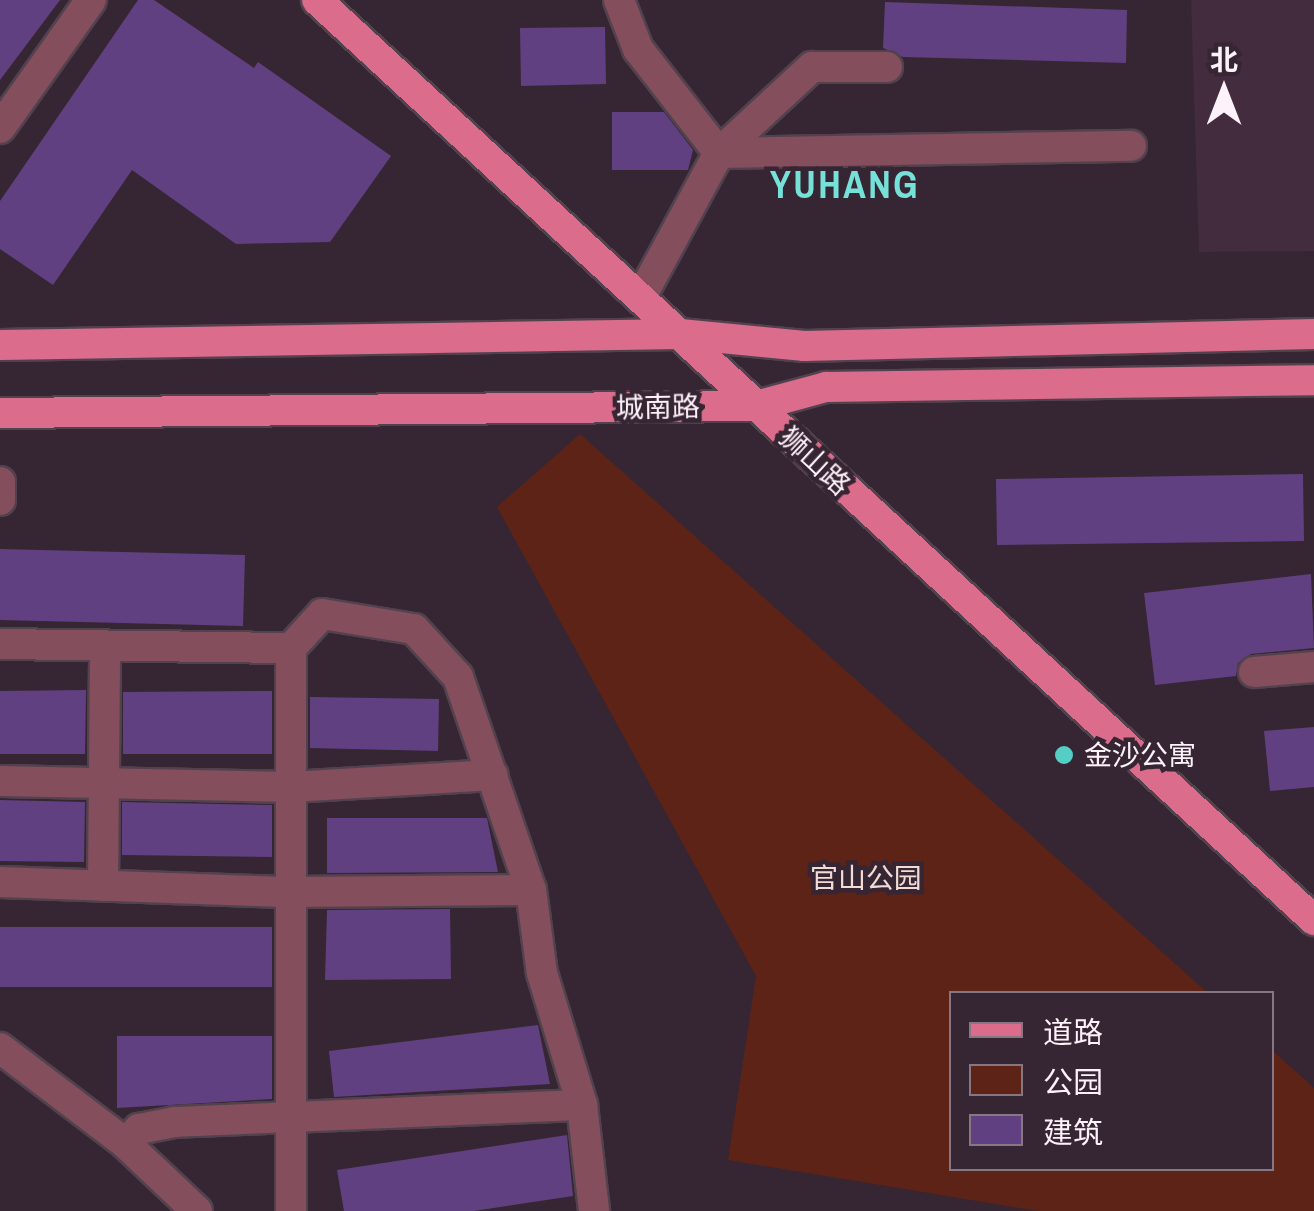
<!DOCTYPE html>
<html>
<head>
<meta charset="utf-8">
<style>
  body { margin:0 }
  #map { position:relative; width:1314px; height:1211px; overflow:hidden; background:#362532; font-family:"Archivo Narrow","Noto Sans SC",sans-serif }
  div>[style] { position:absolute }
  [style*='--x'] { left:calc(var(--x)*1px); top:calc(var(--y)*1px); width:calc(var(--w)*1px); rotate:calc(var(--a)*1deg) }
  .built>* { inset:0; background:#422c3e }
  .green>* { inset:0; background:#5d2317 }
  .building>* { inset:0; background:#614081 }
  .roads { filter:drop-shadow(2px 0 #52424e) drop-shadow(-2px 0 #52424e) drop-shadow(0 2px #52424e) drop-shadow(0 -2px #52424e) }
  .minor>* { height:30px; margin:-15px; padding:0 15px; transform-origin:15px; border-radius:15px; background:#854e5c }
  .major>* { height:30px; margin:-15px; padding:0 15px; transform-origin:15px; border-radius:15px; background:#dc6c8c }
  .dots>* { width:28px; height:28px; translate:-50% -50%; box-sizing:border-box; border:5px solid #362532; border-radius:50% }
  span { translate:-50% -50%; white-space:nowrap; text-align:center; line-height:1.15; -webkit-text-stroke:9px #362532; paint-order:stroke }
  .street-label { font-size:28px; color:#fdf1fa }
  .poi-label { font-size:28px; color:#fdf1fa }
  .left { translate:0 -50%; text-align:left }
  .park-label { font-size:28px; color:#f2dad5 }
  .district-label { font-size:38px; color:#76e1d8; font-weight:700; letter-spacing:2.5px }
  .legend { position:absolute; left:949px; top:991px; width:325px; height:180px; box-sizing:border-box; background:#362532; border:2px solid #867782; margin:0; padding:12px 18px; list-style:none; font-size:30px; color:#fdf1fa }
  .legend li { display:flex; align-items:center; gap:20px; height:50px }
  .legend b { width:50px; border:2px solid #867782 }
  .north { position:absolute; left:1174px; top:40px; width:100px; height:100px; -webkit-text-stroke:8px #362532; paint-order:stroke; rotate:0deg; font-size:28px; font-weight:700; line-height:40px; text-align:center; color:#fdf1fa }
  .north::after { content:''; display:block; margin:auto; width:35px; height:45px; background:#fdf1fa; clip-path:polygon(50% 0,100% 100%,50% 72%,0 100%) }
</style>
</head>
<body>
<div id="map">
  <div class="built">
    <div style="clip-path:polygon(1191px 0,1314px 0,1314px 251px,1199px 252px)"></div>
  </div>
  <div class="green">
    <div style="clip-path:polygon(580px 434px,1208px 993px,952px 994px,952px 1168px,1272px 1168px,1272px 1050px,1314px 1088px,1314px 1211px,1038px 1211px,728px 1160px,756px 976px,497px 507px)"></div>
  </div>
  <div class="building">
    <div style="clip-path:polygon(0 0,60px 0,0 80px)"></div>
    <div style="clip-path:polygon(138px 0,154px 0,254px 68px,258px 62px,391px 156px,330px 242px,236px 244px,132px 170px,53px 285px,0 249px,0 201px)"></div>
    <div style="clip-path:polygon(885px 2px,1127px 10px,1126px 63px,903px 57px,883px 48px)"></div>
    <div style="clip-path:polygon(605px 27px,606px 84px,521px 86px,520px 28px)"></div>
    <div style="clip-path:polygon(612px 112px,664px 112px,693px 150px,688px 170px,612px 170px)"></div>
    <div style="clip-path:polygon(1303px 474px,1304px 541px,997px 545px,996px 479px)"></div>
    <div style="clip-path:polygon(0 549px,245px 555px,243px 626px,0 620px)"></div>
    <div style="clip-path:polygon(1311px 574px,1314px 648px,1251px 654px,1238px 663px,1236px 676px,1155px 685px,1144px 593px)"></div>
    <div style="clip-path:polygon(86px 690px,85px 754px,0 754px,0 691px)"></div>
    <div style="clip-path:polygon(272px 691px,272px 754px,123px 754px,123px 692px)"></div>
    <div style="clip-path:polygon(310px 697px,439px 699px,438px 751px,310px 748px)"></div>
    <div style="clip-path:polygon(1314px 727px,1314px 787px,1270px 791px,1264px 731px)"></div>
    <div style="clip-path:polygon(0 800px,85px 802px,84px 862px,0 861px)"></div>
    <div style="clip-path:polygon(122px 802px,272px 805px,272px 857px,122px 855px)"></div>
    <div style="clip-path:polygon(327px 818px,487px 818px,498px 872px,327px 873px)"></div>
    <div style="clip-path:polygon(450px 909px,451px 979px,325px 980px,327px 910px)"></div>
    <div style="clip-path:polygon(0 927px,272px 927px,272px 987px,0 987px)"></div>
    <div style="clip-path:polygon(538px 1025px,550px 1084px,334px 1097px,329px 1051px)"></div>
    <div style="clip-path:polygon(117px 1036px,272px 1036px,272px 1099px,117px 1108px)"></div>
    <div style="clip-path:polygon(567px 1135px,573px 1196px,474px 1211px,344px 1211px,337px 1170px)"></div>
  </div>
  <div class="roads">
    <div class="minor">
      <div style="--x:619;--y:0;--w:53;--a:68.8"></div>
      <div style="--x:638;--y:49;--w:132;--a:52.1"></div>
      <div style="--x:719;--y:153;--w:412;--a:-1"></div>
      <div style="--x:0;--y:128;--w:157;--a:-54.6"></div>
      <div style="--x:641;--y:297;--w:164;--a:-61.6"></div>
      <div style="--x:719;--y:153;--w:127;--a:-42.8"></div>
      <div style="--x:812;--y:67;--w:75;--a:0"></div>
      <div style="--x:0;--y:482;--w:18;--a:90"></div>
      <div style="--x:0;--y:644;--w:291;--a:0.8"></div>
      <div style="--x:1254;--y:672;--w:60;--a:-4.8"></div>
      <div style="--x:0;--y:781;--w:291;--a:1.2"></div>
      <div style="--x:291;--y:787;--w:202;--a:-3.4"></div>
      <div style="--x:0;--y:882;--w:291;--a:2"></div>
      <div style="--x:291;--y:892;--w:240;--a:-0.5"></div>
      <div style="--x:103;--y:886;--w:240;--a:-89.5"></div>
      <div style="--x:0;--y:1048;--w:157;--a:37.2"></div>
      <div style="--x:125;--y:1143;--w:99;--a:43.4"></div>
      <div style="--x:125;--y:1143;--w:20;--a:-45"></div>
      <div style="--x:139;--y:1129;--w:36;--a:-11"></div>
      <div style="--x:174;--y:1122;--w:408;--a:-2.4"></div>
      <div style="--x:582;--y:1105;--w:107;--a:83.5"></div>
      <div style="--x:291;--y:1211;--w:563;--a:-90"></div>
      <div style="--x:291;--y:648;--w:46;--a:-47.6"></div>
      <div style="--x:322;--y:614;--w:93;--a:9.3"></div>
      <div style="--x:414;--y:629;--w:65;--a:47.5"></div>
      <div style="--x:458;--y:677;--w:225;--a:71.1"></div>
      <div style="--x:531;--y:890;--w:84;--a:82.5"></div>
      <div style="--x:542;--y:973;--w:138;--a:73.1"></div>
    </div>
    <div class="major">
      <div style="--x:317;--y:0;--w:1357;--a:42.7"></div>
      <div style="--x:0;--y:345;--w:680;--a:-0.93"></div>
      <div style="--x:680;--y:334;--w:125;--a:5.5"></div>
      <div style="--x:804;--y:346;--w:510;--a:-1.35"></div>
      <div style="--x:0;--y:413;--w:756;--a:-0.53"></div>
      <div style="--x:756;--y:406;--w:73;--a:-15.2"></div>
      <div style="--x:826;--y:387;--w:488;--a:-0.8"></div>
    </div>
  </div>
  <div class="dots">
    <div style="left:1064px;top:755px;background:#55cec5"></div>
  </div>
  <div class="street-label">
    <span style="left:658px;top:407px;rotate:-1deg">城南路</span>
    <span style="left:815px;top:461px;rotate:43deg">狮山路</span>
  </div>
  <div class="poi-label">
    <span class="left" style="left:1084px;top:755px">金沙公寓</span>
  </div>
  <div class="park-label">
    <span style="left:866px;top:878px">官山公园</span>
  </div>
  <div class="district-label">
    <span style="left:845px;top:185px">YUHANG</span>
  </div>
  <ul class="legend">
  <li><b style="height:12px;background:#dc6c8c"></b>道路</li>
  <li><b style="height:28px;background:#5d2317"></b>公园</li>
  <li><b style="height:28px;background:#614081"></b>建筑</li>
  </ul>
  <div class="north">北</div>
</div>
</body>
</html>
